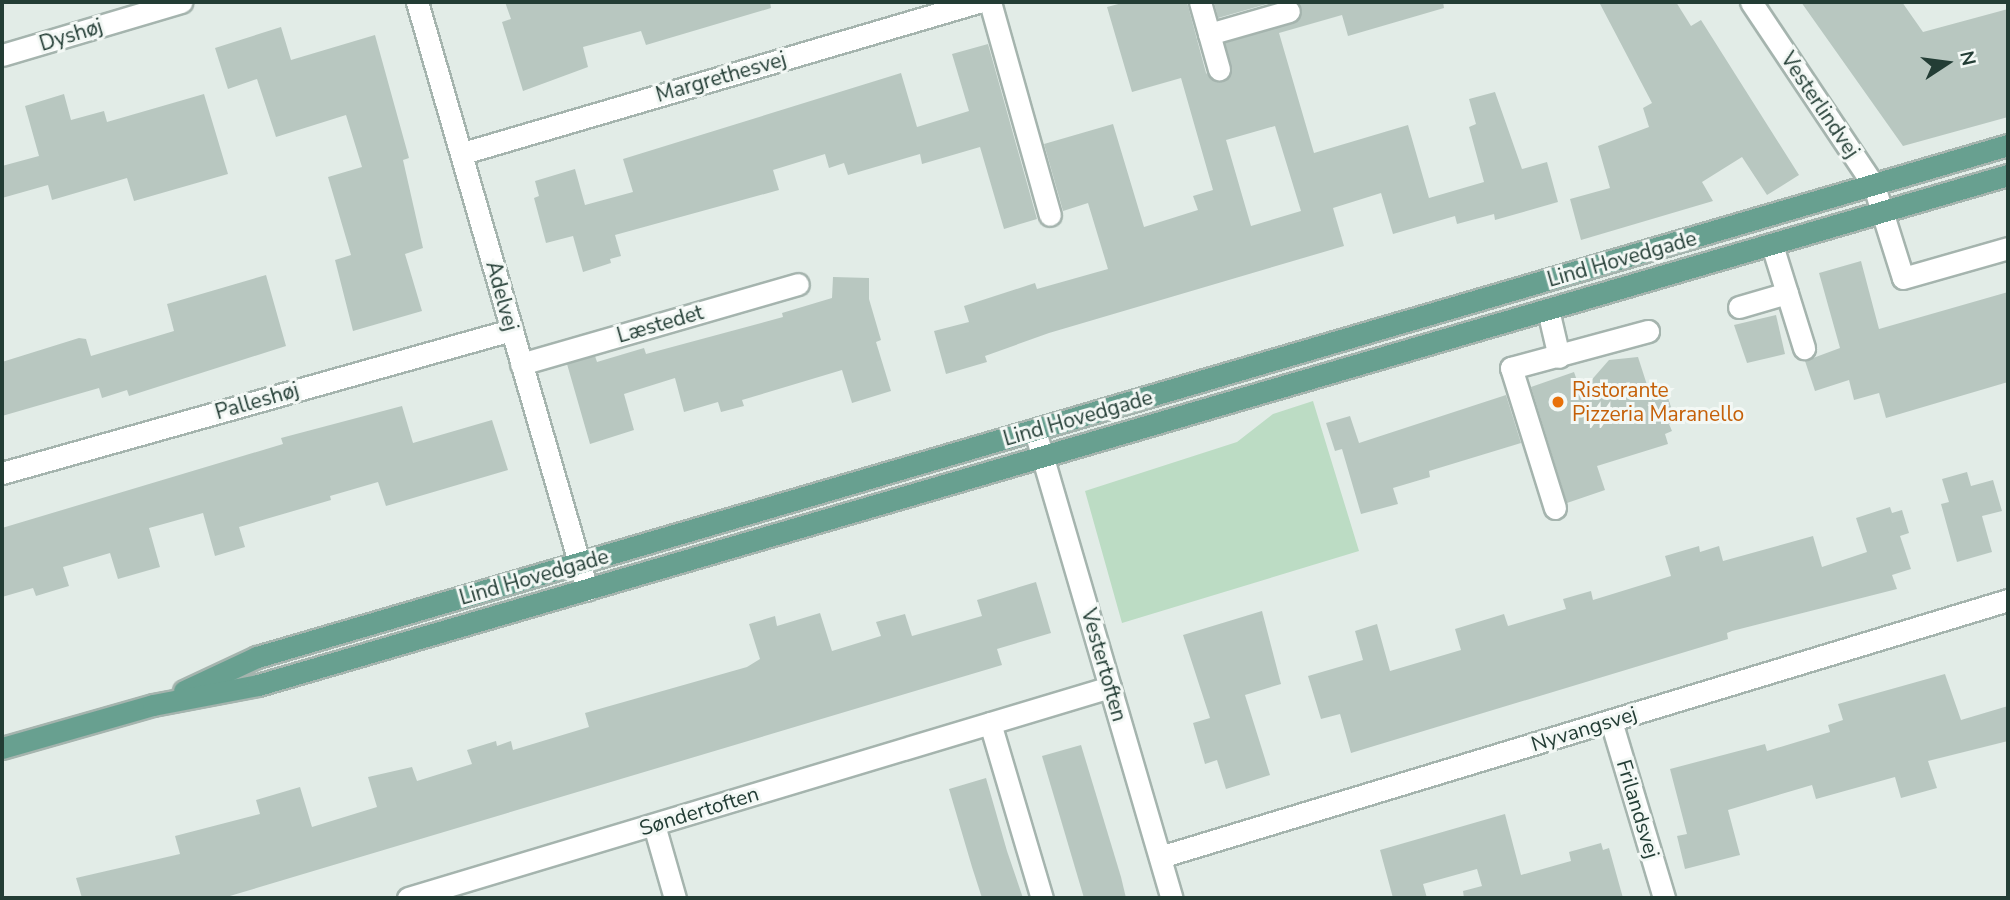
<!DOCTYPE html>
<html>
<head>
<meta charset="utf-8">
<style>
  body { margin:0 }
  #map { position:relative; width:2010px; height:900px; overflow:hidden; background:#e2ece7; font-family:"Nunito Sans",sans-serif }
  div>[style] { position:absolute }
  [style*='--x'] { left:calc(var(--x)*1px); top:calc(var(--y)*1px); width:calc(var(--w)*1px); rotate:calc(var(--a)*1deg) }
  .green>* { inset:0; background:#bcdcc4 }
  .building>* { inset:0; background:#b8c7c0 }
  .roads { filter:drop-shadow(2px 0 #a5b4ae) drop-shadow(-2px 0 #a5b4ae) drop-shadow(0 2px #a5b4ae) drop-shadow(0 -2px #a5b4ae) }
  .minor>* { height:21px; margin:-10.5px; padding:0 10.5px; transform-origin:10.5px; border-radius:10.5px; background:#fff }
  .major>* { height:21px; margin:-10.5px; padding:0 10.5px; transform-origin:10.5px; border-radius:10.5px; background:#68a090 }
  .dots>* { width:19px; height:19px; translate:-50% -50%; box-sizing:border-box; border:4px solid #f3f8f5; border-radius:50% }
  span { translate:-50% -50%; white-space:nowrap; text-align:center; line-height:1.15; -webkit-text-stroke:6px #f3f8f5; paint-order:stroke }
  .street-label { font-size:21px; color:#233d35 }
  .food-label { font-size:21px; color:#c56008 }
  .left { translate:0 -50%; text-align:left }
  .frame { position:absolute; inset:0; border:4px solid #233d35; pointer-events:none }
  .north { position:absolute; left:1912px; top:28px; width:70px; height:70px; -webkit-text-stroke:5px #f3f8f5; paint-order:stroke; rotate:77deg; font-size:19px; font-weight:700; line-height:28px; text-align:center; color:#233d35 }
  .north::after { content:''; display:block; margin:auto; width:24px; height:32px; background:#233d35; clip-path:polygon(50% 0,100% 100%,50% 72%,0 100%) }
</style>
</head>
<body>
<div id="map">
  <div class="green">
    <div style="clip-path:polygon(1313px 401px,1359px 551px,1122px 623px,1085px 491px,1237px 442px,1273px 414px)"></div>
  </div>
  <div class="building">
    <div style="clip-path:polygon(505px 2px,770px 2px,771px 8px,646px 45px,641px 31px,583px 47px,588px 67px,523px 91px,502px 22px,511px 19px)"></div>
    <div style="clip-path:polygon(evenodd,1126px 2px,1187px 2px,1206px 73px,1216px 82px,1228px 79px,1232px 72px,1225px 43px,1293px 23px,1302px 13px,1298px 2px,1443px 2px,1444px 8px,1348px 36px,1342px 15px,1279px 33px,1314px 153px,1408px 125px,1429px 198px,1484px 182px,1469px 127px,1476px 124px,1469px 99px,1495px 92px,1522px 169px,1547px 162px,1558px 202px,1495px 220px,1494px 214px,1457px 224px,1455px 216px,1393px 234px,1381px 193px,1333px 208px,1344px 246px,1049px 333px,985px 356px,987px 362px,946px 374px,934px 331px,969px 322px,964px 306px,1035px 283px,1037px 289px,1108px 269px,1088px 203px,1063px 211px,1044px 144px,1113px 124px,1144px 227px,1198px 210px,1193px 196px,1213px 190px,1181px 78px,1132px 92px,1107px 7px,1126px 2px,1275px 126px,1301px 211px,1251px 226px,1226px 140px,1275px 126px)"></div>
    <div style="clip-path:polygon(1214px 2px,1274px 2px,1218px 18px)"></div>
    <div style="clip-path:polygon(1599px 2px,1676px 2px,1691px 26px,1701px 20px,1799px 175px,1767px 195px,1742px 157px,1702px 182px,1713px 201px,1581px 240px,1570px 199px,1610px 188px,1598px 146px,1649px 127px,1643px 108px,1652px 103px)"></div>
    <div style="clip-path:polygon(1801px 2px,1902px 2px,1923px 32px,2008px 9px,2008px 117px,1903px 146px)"></div>
    <div style="clip-path:polygon(281px 27px,291px 60px,375px 35px,409px 158px,403px 160px,423px 248px,405px 254px,422px 311px,353px 331px,335px 260px,351px 255px,328px 177px,362px 167px,346px 115px,276px 137px,257px 79px,228px 89px,215px 48px)"></div>
    <div style="clip-path:polygon(988px 44px,1037px 219px,1004px 229px,980px 147px,922px 164px,920px 154px,848px 175px,844px 163px,829px 168px,825px 154px,773px 170px,779px 190px,615px 235px,621px 256px,610px 259px,611px 263px,583px 272px,573px 236px,546px 243px,534px 198px,539px 196px,535px 181px,575px 169px,585px 205px,633px 192px,623px 159px,901px 73px,917px 127px,969px 111px,952px 54px)"></div>
    <div style="clip-path:polygon(64px 94px,71px 120px,104px 111px,107px 122px,204px 94px,228px 174px,134px 201px,127px 178px,52px 200px,48px 185px,2px 198px,2px 166px,39px 156px,25px 106px)"></div>
    <div style="clip-path:polygon(1861px 261px,1879px 329px,2008px 292px,2008px 382px,1886px 418px,1879px 393px,1854px 400px,1849px 380px,1815px 391px,1805px 361px,1840px 348px,1819px 273px)"></div>
    <div style="clip-path:polygon(266px 275px,286px 346px,129px 396px,127px 390px,102px 398px,99px 388px,2px 416px,2px 362px,79px 338px,86px 339px,91px 356px,174px 331px,167px 304px)"></div>
    <div style="clip-path:polygon(833px 277px,869px 278px,869px 299px,881px 340px,876px 342px,891px 391px,852px 403px,842px 370px,742px 400px,744px 406px,721px 412px,718px 402px,684px 412px,675px 378px,624px 394px,634px 430px,590px 444px,567px 364px,595px 356px,597px 362px,644px 348px,646px 354px,783px 317px,782px 313px,832px 298px)"></div>
    <div style="clip-path:polygon(1776px 315px,1785px 354px,1747px 363px,1734px 325px)"></div>
    <div style="clip-path:polygon(1638px 357px,1648px 388px,1663px 383px,1676px 422px,1669px 424px,1672px 431px,1665px 434px,1668px 444px,1597px 466px,1605px 490px,1567px 503px,1531px 387px,1574px 372px,1581px 392px,1609px 360px)"></div>
    <div style="clip-path:polygon(1506px 395px,1521px 443px,1429px 471px,1430px 477px,1393px 488px,1398px 504px,1361px 514px,1342px 449px,1335px 451px,1326px 423px,1350px 416px,1359px 443px)"></div>
    <div style="clip-path:polygon(402px 406px,413px 443px,492px 420px,508px 470px,386px 506px,378px 482px,330px 496px,331px 500px,239px 527px,245px 547px,215px 556px,203px 513px,149px 528px,160px 567px,118px 579px,110px 553px,63px 567px,69px 586px,36px 596px,33px 588px,2px 597px,2px 528px,283px 444px,281px 438px)"></div>
    <div style="clip-path:polygon(1967px 472px,1971px 486px,1993px 480px,2002px 511px,1982px 516px,1992px 552px,1957px 562px,1941px 504px,1949px 502px,1942px 479px)"></div>
    <div style="clip-path:polygon(1890px 507px,1892px 513px,1902px 510px,1909px 533px,1900px 536px,1911px 569px,1892px 575px,1897px 589px,1732px 631px,1727px 633px,1728px 639px,1351px 753px,1340px 714px,1321px 719px,1308px 676px,1363px 660px,1355px 631px,1377px 624px,1390px 671px,1461px 650px,1455px 629px,1504px 614px,1508px 626px,1566px 609px,1563px 599px,1591px 591px,1593px 600px,1671px 576px,1665px 556px,1699px 546px,1700px 552px,1719px 546px,1723px 561px,1813px 536px,1822px 567px,1867px 552px,1856px 518px)"></div>
    <div style="clip-path:polygon(1036px 582px,1051px 633px,997px 649px,1002px 665px,223px 898px,82px 898px,76px 878px,180px 854px,175px 836px,260px 814px,256px 800px,300px 787px,312px 827px,377px 807px,368px 777px,412px 767px,417px 781px,472px 764px,467px 750px,496px 741px,497px 746px,511px 741px,513px 750px,589px 727px,585px 713px,747px 667px,760px 659px,749px 624px,775px 616px,777px 626px,820px 613px,832px 651px,881px 636px,876px 622px,905px 614px,912px 636px,982px 616px,977px 600px)"></div>
    <div style="clip-path:polygon(1262px 611px,1281px 684px,1245px 695px,1270px 775px,1226px 789px,1217px 760px,1205px 764px,1193px 723px,1210px 718px,1183px 635px)"></div>
    <div style="clip-path:polygon(1945px 674px,1961px 720px,2008px 706px,2008px 741px,1928px 761px,1937px 788px,1901px 798px,1895px 777px,1816px 799px,1812px 785px,1728px 810px,1740px 855px,1685px 869px,1677px 836px,1687px 834px,1670px 769px,1765px 744px,1767px 751px,1830px 732px,1828px 725px,1843px 720px,1838px 704px)"></div>
    <div style="clip-path:polygon(1081px 745px,1121px 877px,1126px 898px,1084px 898px,1042px 756px)"></div>
    <div style="clip-path:polygon(986px 778px,1007px 851px,1023px 898px,982px 898px,972px 867px,949px 789px)"></div>
    <div style="clip-path:polygon(1505px 814px,1521px 875px,1571px 861px,1569px 852px,1601px 843px,1603px 850px,1609px 848px,1623px 898px,1464px 898px,1463px 891px,1482px 886px,1477px 869px,1423px 884px,1427px 898px,1393px 898px,1380px 850px)"></div>
  </div>
  <div class="roads">
    <div class="minor">
      <div style="--x:417;--y:2;--w:612;--a:73.87"></div>
      <div style="--x:990;--y:2;--w:221;--a:74.3"></div>
      <div style="--x:1200;--y:2;--w:70;--a:74.2"></div>
      <div style="--x:1751;--y:2;--w:221;--a:56.2"></div>
      <div style="--x:1874;--y:186;--w:96;--a:72.5"></div>
      <div style="--x:1903;--y:278;--w:109;--a:-15.9"></div>
      <div style="--x:1209;--y:34;--w:83;--a:-16"></div>
      <div style="--x:2;--y:55;--w:187;--a:-16.5"></div>
      <div style="--x:463;--y:153;--w:537;--a:-16.34"></div>
      <div style="--x:1772;--y:245;--w:108;--a:72.7"></div>
      <div style="--x:1739;--y:307;--w:50;--a:-16.3"></div>
      <div style="--x:1548;--y:310;--w:48;--a:76.8"></div>
      <div style="--x:521;--y:364;--w:288;--a:-16.1"></div>
      <div style="--x:1035;--y:431;--w:487;--a:73.7"></div>
      <div style="--x:2;--y:473;--w:529;--a:-15.69"></div>
      <div style="--x:1555;--y:508;--w:147;--a:-107.4"></div>
      <div style="--x:1511;--y:368;--w:142;--a:-15.1"></div>
      <div style="--x:1611;--y:721;--w:185;--a:73.3"></div>
      <div style="--x:990;--y:723;--w:183;--a:73.5"></div>
      <div style="--x:654;--y:825;--w:76;--a:74"></div>
      <div style="--x:1160;--y:857;--w:886;--a:-16.86"></div>
      <div style="--x:408;--y:898;--w:733;--a:-16.73"></div>
    </div>
    <div class="major">
      <div style="--x:184;--y:691;--w:81;--a:-25"></div>
      <div style="--x:257;--y:657;--w:1824;--a:-16.3"></div>
      <div style="--x:2;--y:748;--w:157;--a:-15.9"></div>
      <div style="--x:153;--y:705;--w:107;--a:-10.8"></div>
      <div style="--x:258;--y:685;--w:1823;--a:-16.25"></div>
    </div>
  </div>
  <div class="dots">
    <div style="left:1558px;top:402px;background:#e8710a"></div>
  </div>
  <div class="street-label">
    <span style="left:71px;top:35px;rotate:-17deg">Dyshøj</span>
    <span style="left:721px;top:77px;rotate:-16deg">Margrethesvej</span>
    <span style="left:1820px;top:105px;rotate:56deg">Vesterlindvej</span>
    <span style="left:1622px;top:259px;rotate:-16deg">Lind Hovedgade</span>
    <span style="left:502px;top:296px;rotate:75deg">Adelvej</span>
    <span style="left:660px;top:324px;rotate:-16deg">Læstedet</span>
    <span style="left:257px;top:401px;rotate:-16deg">Palleshøj</span>
    <span style="left:1078px;top:418px;rotate:-16deg">Lind Hovedgade</span>
    <span style="left:534px;top:577px;rotate:-16deg">Lind Hovedgade</span>
    <span style="left:1104px;top:665px;rotate:74deg">Vestertoften</span>
    <span style="left:1584px;top:729px;rotate:-17deg">Nyvangsvej</span>
    <span style="left:1638px;top:809px;rotate:73deg">Frilandsvej</span>
    <span style="left:699px;top:811px;rotate:-17deg">Søndertoften</span>
  </div>
  <div class="food-label">
    <span class="left" style="left:1572px;top:402px">Ristorante<br>Pizzeria Maranello</span>
  </div>
  <div class="frame"></div>
  <div class="north">N</div>
</div>
</body>
</html>
